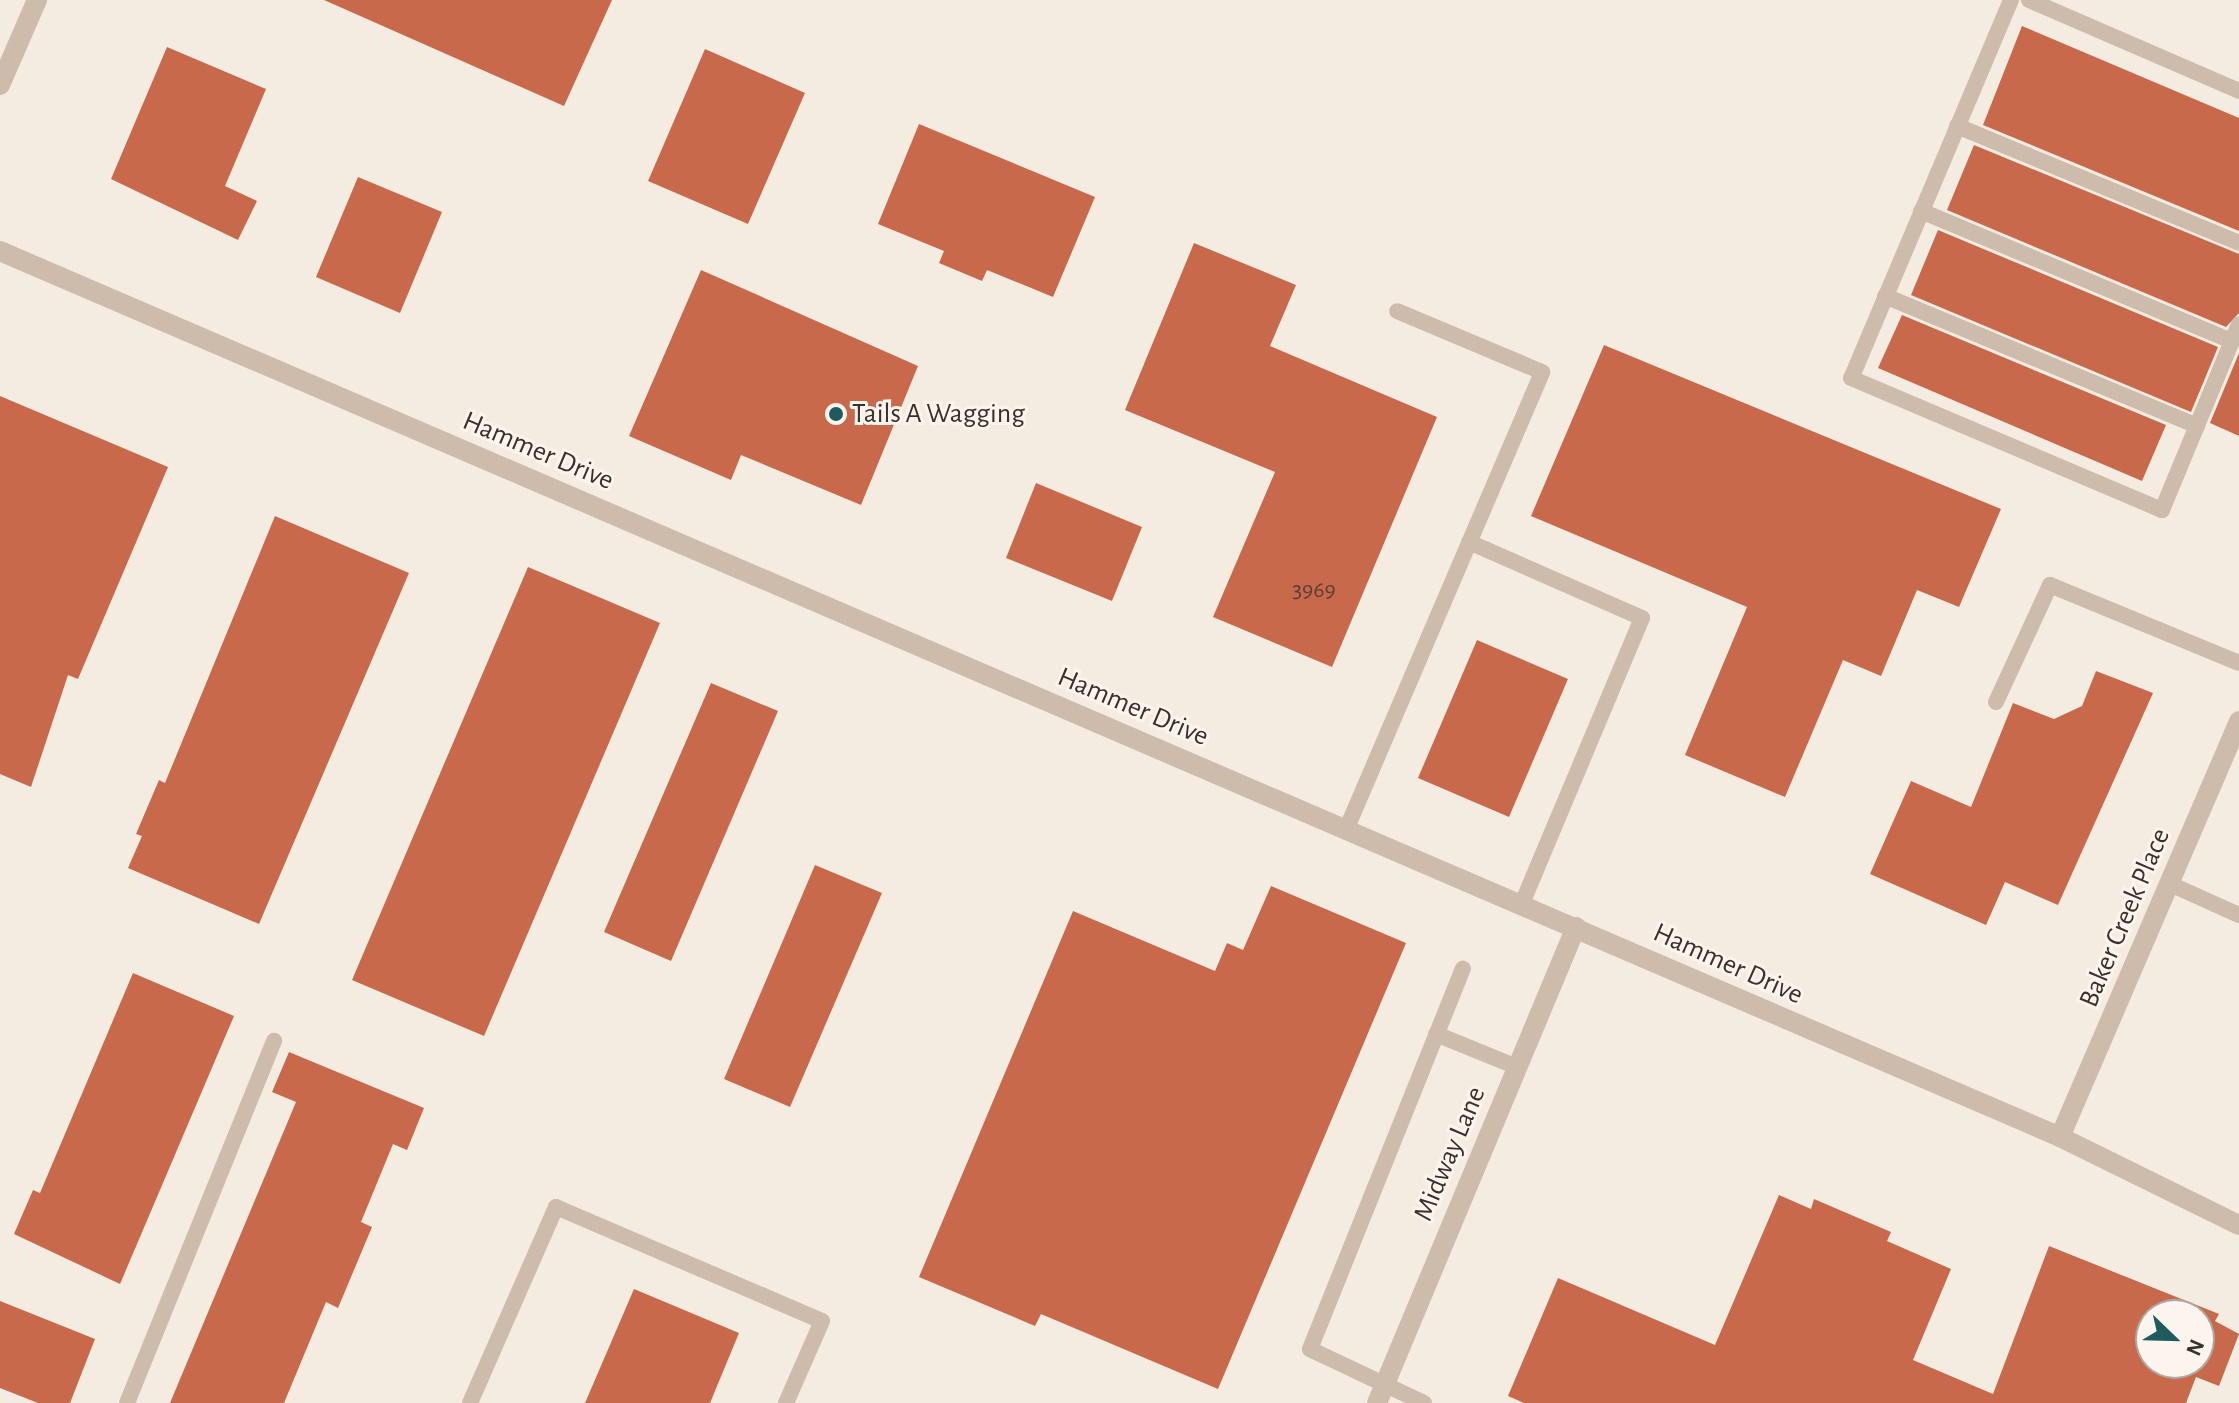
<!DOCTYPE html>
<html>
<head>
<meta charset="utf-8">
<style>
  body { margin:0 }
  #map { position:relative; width:2239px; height:1403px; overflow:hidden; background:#f4ebe1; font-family:"Alegreya Sans",sans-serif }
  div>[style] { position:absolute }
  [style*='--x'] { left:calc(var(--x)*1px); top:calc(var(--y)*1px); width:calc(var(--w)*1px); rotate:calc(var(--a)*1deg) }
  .building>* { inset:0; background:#c8694b }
  .service>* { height:16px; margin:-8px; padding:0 8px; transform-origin:8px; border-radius:8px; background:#cdbbac }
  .minor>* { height:20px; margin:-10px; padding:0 10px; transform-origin:10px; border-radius:10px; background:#cdbbac }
  .dots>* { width:22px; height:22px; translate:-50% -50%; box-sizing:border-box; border:4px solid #fbf5ee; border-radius:50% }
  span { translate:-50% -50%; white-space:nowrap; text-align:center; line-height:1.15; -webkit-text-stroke:6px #fbf5ee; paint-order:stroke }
  .number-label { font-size:24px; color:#5e3e33 }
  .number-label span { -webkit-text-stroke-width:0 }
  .poi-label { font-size:28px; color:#3b302b }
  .left { translate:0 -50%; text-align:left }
  .street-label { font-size:28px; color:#3b302b }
  .north { position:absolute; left:2135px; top:1299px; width:80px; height:80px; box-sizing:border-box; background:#fbf5ee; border:2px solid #aea6a0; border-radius:50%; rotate:113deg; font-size:22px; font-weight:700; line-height:32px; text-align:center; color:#3b302b }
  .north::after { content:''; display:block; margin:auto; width:28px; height:36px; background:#1f5a5e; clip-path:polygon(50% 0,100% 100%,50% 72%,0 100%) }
</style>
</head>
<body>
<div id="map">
  <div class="building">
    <div style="clip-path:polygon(324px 0,612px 0,564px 106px)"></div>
    <div style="clip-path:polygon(2022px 26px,2239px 118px,2239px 231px,1983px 125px)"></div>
    <div style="clip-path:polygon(167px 47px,266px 89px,225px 186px,257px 201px,238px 240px,111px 179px)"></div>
    <div style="clip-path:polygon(705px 49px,805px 93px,748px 224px,648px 181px)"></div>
    <div style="clip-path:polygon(919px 124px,1095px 197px,1053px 297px,987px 270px,982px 281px,939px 263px,944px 251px,878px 224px)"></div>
    <div style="clip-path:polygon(1974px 145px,2239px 254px,2239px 313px,2226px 327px,1947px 210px)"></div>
    <div style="clip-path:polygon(358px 177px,442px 212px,400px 313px,316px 277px)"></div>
    <div style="clip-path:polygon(1938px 230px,2218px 347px,2191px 412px,1911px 295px)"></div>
    <div style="clip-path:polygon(1194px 243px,1296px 285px,1270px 346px,1437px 417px,1332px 667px,1213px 617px,1275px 472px,1125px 410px)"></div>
    <div style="clip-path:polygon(701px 270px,918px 366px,861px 505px,741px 455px,731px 480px,629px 436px)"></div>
    <div style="clip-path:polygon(1902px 315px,2166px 425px,2142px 481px,1878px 368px)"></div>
    <div style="clip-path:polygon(1604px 345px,2001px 509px,1959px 607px,1917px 590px,1881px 676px,1843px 660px,1785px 797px,1685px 755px,1747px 607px,1531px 516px)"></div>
    <div style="clip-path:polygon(2239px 353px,2239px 436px,2210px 423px)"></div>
    <div style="clip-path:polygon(0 396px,168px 467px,78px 679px,68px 675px,31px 787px,0 774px)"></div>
    <div style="clip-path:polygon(1036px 483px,1142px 527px,1112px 601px,1006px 558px)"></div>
    <div style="clip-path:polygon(275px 516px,409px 573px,259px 924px,128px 868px,142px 836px,136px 834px,159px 780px,165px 783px)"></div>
    <div style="clip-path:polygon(528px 567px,660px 623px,484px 1036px,352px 980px)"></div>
    <div style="clip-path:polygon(1477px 640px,1568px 679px,1509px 817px,1418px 778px)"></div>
    <div style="clip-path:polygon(2096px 671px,2153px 693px,2058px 905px,2005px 882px,1986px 925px,1870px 874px,1911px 781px,1971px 807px,2013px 703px,2054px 719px,2082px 706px)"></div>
    <div style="clip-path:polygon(711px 683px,778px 711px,671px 961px,604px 932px)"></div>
    <div style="clip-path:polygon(815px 865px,882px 893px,790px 1107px,724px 1079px)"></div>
    <div style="clip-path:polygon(1271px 886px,1406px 943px,1218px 1389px,1041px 1314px,1035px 1326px,919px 1277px,1073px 911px,1215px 971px,1227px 943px,1243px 950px)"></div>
    <div style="clip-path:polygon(133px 973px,234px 1016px,120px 1284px,14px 1234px,33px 1190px,40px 1193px)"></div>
    <div style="clip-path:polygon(289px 1052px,424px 1108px,407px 1150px,393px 1144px,361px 1222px,372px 1227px,338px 1308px,326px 1302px,284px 1403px,170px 1403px,296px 1102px,272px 1092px)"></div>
    <div style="clip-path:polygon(evenodd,1779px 1195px,1811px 1209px,1814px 1199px,1891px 1232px,1887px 1241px,1951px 1269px,1913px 1360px,1993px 1394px,2049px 1246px,2219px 1314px,2215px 1321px,2239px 1334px,2219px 1386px,2196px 1377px,2186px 1403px,1524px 1403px,1508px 1396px,1558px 1278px,1715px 1345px,1779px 1195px,2151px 1315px,2199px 1315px,2199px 1363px,2151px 1363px,2151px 1315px)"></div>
    <div style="clip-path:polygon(634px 1289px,739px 1333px,710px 1403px,585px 1403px)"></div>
    <div style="clip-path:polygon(0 1301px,95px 1339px,70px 1403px,38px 1403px,0 1388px)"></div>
  </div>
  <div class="service">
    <div style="--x:2011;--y:0;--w:410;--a:112.9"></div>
    <div style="--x:1851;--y:378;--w:338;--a:23"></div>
    <div style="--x:2162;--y:510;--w:201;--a:-67.5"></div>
    <div style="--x:2029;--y:0;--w:229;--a:23.4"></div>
    <div style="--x:1957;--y:126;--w:305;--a:22.5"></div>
    <div style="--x:1921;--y:211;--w:337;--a:22.7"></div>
    <div style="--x:1885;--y:296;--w:338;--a:22.6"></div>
    <div style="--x:1469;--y:542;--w:189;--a:23.7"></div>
    <div style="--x:1642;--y:618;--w:310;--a:112.8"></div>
    <div style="--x:1996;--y:702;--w:129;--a:-65.2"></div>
    <div style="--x:2050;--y:585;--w:204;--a:22.4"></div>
    <div style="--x:1346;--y:830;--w:498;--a:-66.8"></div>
    <div style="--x:1542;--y:372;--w:157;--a:-157.2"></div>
    <div style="--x:2170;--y:884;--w:76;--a:24.2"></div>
    <div style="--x:1436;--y:1034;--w:87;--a:22.2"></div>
    <div style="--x:127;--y:1403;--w:391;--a:-67.9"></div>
    <div style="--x:470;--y:1403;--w:214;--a:-66.3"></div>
    <div style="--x:556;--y:1207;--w:289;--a:23.2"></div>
    <div style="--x:822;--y:1321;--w:90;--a:113.7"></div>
    <div style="--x:1424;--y:1403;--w:126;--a:-154.7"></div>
    <div style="--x:1310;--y:1349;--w:410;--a:-68.1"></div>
  </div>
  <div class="minor">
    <div style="--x:0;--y:85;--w:93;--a:-66.5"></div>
    <div style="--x:0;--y:251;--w:2242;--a:23.27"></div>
    <div style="--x:2060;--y:1137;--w:199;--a:26.2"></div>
    <div style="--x:2060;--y:1137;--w:453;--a:-66.7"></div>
    <div style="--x:1377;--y:1403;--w:516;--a:-67.31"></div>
  </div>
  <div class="dots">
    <div style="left:836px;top:414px;background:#1f5a5e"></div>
  </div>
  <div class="number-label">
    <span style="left:1314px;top:591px">3969</span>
  </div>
  <div class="poi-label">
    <span class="left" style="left:852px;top:414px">Tails A Wagging</span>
  </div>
  <div class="street-label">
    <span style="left:538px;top:451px;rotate:23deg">Hammer Drive</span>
    <span style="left:1133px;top:707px;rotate:23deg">Hammer Drive</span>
    <span style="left:2125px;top:918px;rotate:-67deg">Baker Creek Place</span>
    <span style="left:1728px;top:964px;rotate:24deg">Hammer Drive</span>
    <span style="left:1450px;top:1154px;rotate:-67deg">Midway Lane</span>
  </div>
  <div class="north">N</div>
</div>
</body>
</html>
